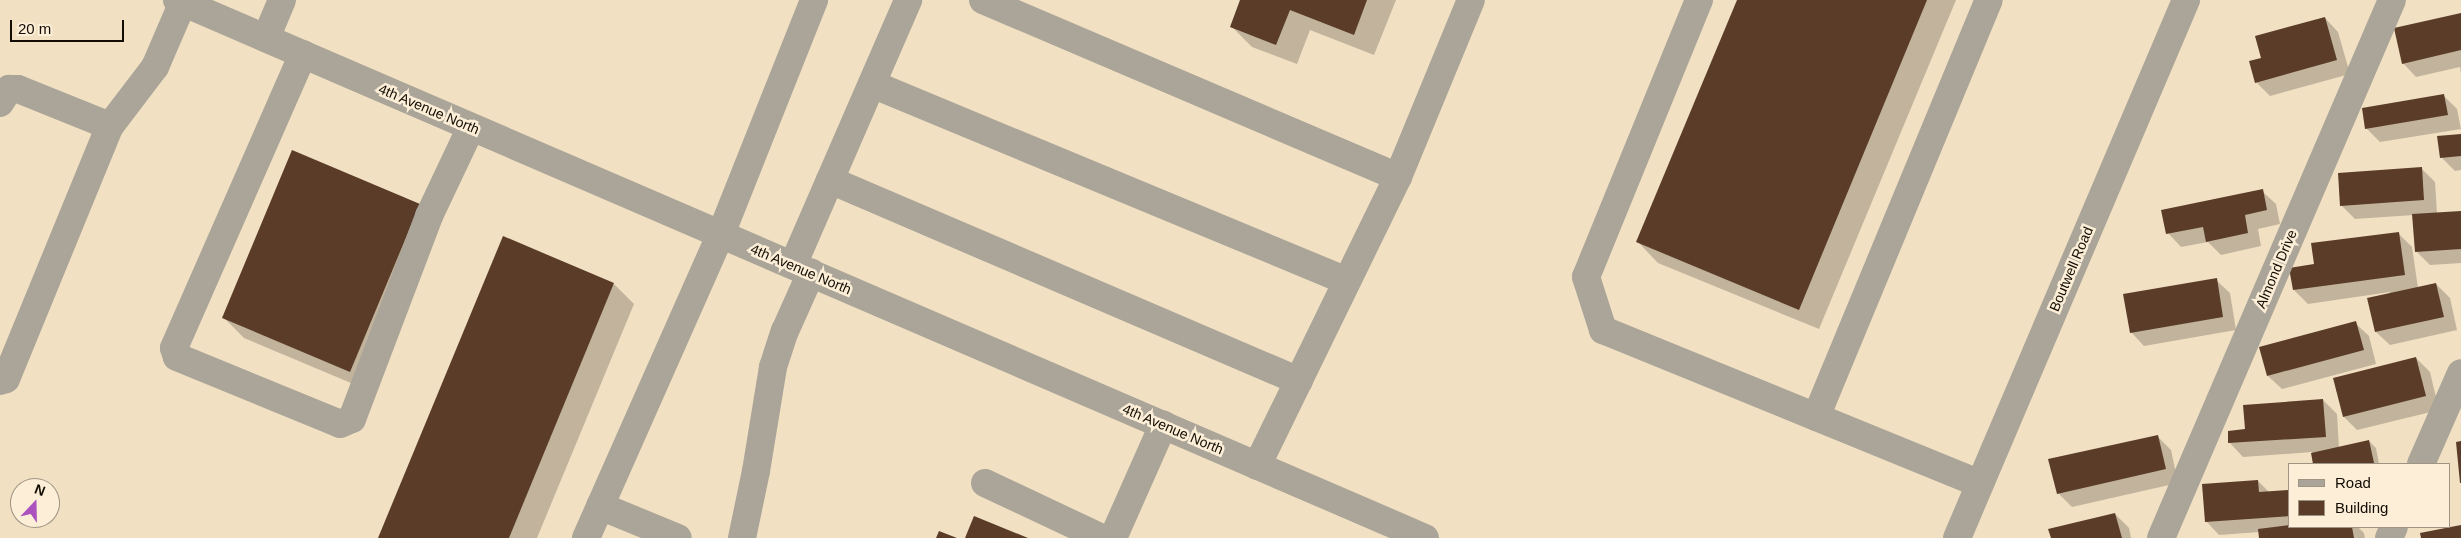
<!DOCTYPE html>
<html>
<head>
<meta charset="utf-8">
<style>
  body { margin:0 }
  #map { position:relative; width:2461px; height:538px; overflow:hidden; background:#f2e0c3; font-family:Helvetica,sans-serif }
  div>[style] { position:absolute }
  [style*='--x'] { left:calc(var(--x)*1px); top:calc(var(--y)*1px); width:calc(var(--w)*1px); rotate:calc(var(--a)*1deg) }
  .shadow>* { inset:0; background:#0003 }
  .building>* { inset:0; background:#5a3c28 }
  .minor>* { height:28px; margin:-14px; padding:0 14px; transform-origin:14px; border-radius:14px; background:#aaa598 }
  span { translate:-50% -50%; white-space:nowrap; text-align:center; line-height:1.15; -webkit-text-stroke:5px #fceed7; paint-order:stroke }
  .street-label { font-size:14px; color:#130d04 }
  .legend { position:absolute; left:2288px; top:463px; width:162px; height:65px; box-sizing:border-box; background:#fceed7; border:1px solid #9f9483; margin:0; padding:6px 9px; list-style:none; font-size:15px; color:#130d04 }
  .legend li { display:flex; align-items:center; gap:10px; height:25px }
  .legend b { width:25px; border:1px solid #9f9483 }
  .north { position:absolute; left:10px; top:478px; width:50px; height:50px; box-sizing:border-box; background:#fceed7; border:1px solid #9f9483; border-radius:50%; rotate:21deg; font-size:14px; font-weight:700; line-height:20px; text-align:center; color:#130d04 }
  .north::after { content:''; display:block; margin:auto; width:18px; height:22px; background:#ab52bf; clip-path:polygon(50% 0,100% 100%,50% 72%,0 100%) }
  .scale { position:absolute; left:10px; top:20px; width:114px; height:22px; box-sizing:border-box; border:2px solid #130d04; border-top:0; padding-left:6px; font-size:15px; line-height:18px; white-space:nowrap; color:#130d04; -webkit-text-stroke:4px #fceed7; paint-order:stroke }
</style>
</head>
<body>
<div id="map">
  <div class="shadow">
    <div style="clip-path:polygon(1239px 0,1396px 0,1374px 55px,1310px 30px,1297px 64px,1252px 47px,1231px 26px,1241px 1px)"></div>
    <div style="clip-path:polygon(1738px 0,1956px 0,1819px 329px,1658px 263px,1638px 242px)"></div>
    <div style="clip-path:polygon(2461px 14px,2461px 74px,2460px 67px,2416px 77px,2403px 63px)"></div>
    <div style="clip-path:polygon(2325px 18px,2338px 32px,2350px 74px,2270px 96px,2256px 82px,2263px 58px)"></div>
    <div style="clip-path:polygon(2444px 96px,2457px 109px,2461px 129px,2380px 142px,2366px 128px)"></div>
    <div style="clip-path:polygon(2461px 135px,2461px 170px,2455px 171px,2441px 157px)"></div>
    <div style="clip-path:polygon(2421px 168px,2435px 182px,2437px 213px,2461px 212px,2461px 263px,2430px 265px,2416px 251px,2414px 215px,2355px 219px,2341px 205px)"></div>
    <div style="clip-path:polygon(2262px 191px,2276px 204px,2280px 224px,2258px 229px,2261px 246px,2221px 255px,2208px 242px,2181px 247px,2168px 233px)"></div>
    <div style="clip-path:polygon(419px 205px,440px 226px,370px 391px,244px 338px,223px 317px)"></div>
    <div style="clip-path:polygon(2398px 233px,2412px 247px,2418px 288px,2436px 284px,2450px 298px,2457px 330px,2390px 345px,2376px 332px,2390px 292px,2308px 304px,2294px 290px,2316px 265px)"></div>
    <div style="clip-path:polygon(2216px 280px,2230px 293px,2236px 330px,2144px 346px,2131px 332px)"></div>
    <div style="clip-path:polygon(614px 284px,634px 304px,537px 538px,379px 538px)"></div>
    <div style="clip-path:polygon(2355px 323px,2369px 336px,2376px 364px,2282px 389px,2268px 376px)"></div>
    <div style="clip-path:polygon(2416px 358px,2430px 372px,2439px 410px,2357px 430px,2344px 417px)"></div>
    <div style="clip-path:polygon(2323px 400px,2337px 414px,2339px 448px,2369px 441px,2376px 448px,2379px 464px,2315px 464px,2312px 452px,2243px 457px,2230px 443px,2246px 430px)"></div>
    <div style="clip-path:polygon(2157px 436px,2171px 450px,2178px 483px,2072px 507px,2058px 493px)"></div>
    <div style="clip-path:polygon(2258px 481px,2269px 492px,2288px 491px,2290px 494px,2290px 527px,2358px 527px,2364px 533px,2365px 538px,2260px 538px,2260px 532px,2219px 535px,2206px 521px)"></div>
    <div style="clip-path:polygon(2115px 514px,2129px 528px,2131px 538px,2052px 538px)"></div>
  </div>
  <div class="building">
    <div style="clip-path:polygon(1240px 0,1367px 0,1354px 35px,1290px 10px,1276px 45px,1230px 27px)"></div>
    <div style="clip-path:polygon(1737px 0,1927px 0,1799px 310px,1636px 242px)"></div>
    <div style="clip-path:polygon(2461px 13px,2461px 50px,2402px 64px,2394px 28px)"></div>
    <div style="clip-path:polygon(2325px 17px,2337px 60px,2255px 83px,2249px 61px,2261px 58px,2255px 36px)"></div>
    <div style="clip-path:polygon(2444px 94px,2448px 115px,2365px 129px,2362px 108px)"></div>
    <div style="clip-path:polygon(2461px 134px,2461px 156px,2440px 158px,2437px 136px)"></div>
    <div style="clip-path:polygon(292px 150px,420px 204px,350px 372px,222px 318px)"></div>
    <div style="clip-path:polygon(2422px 167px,2424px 200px,2340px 206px,2338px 173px)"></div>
    <div style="clip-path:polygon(2263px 189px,2267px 210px,2245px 215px,2248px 233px,2206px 242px,2203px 227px,2166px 234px,2161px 210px)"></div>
    <div style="clip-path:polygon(2461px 211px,2461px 249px,2415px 252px,2412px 214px)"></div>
    <div style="clip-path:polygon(2399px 232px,2405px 275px,2293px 290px,2289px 268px,2314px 264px,2311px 243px)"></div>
    <div style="clip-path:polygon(503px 236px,614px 283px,509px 538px,378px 538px)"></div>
    <div style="clip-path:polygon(2217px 278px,2223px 317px,2130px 333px,2123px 294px)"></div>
    <div style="clip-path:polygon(2436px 283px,2444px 317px,2375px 332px,2367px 298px)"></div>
    <div style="clip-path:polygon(2356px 321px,2364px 350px,2267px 376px,2259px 347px)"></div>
    <div style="clip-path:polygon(2416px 357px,2426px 396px,2343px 417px,2333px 378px)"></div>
    <div style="clip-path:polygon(2323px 399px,2326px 437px,2228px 443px,2228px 431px,2245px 429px,2243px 405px)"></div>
    <div style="clip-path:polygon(2158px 435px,2166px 469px,2057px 494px,2048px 459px)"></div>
    <div style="clip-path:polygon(2369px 440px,2374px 463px,2313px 464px,2311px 453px)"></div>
    <div style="clip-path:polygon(2461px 441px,2461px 483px,2460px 483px,2456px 442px)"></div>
    <div style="clip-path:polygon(2258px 480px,2259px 492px,2288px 490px,2290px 516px,2205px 522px,2202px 484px)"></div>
    <div style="clip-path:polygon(2115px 513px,2122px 538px,2051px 538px,2048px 529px)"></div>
    <div style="clip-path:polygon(974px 516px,1028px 538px,965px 538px)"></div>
    <div style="clip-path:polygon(2290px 525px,2290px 527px,2352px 527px,2354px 538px,2259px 538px,2258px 529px)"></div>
    <div style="clip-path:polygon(2461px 525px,2461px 538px,2421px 538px,2420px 533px)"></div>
    <div style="clip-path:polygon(939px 531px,957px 538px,936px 538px)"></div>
  </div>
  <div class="minor">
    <div style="--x:177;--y:0;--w:1359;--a:23.32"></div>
    <div style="--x:983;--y:0;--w:451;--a:23.1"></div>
    <div style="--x:1699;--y:0;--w:299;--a:112.2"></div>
    <div style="--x:1586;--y:277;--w:56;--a:72.2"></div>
    <div style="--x:1603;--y:330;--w:407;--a:22.2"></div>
    <div style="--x:266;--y:38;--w:41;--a:-67.2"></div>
    <div style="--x:303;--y:54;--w:321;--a:113.7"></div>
    <div style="--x:174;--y:348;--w:9;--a:72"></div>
    <div style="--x:177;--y:357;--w:176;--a:22.3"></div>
    <div style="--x:340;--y:424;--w:13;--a:-23"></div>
    <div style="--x:352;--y:419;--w:217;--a:-69.2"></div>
    <div style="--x:429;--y:216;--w:98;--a:-64.7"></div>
    <div style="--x:872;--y:84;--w:514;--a:22.53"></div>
    <div style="--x:0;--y:103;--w:17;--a:-57"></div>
    <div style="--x:9;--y:89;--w:9;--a:0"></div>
    <div style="--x:18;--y:89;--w:99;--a:21.9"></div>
    <div style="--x:830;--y:180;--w:510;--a:23.2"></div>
    <div style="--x:793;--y:265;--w:289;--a:-66.5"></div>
    <div style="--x:0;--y:381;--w:6;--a:-18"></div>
    <div style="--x:6;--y:379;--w:274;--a:-67.7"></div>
    <div style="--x:110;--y:126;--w:74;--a:-52.7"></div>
    <div style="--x:155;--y:67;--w:71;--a:-66.7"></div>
    <div style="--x:1816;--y:417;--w:451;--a:-67.5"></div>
    <div style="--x:2421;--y:464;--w:99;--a:-66.3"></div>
    <div style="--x:1257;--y:466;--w:322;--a:-64"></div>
    <div style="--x:1398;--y:177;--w:191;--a:-67.6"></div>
    <div style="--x:985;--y:483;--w:129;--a:25.2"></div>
    <div style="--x:600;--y:506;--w:84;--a:22.3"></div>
    <div style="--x:586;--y:538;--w:333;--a:-66.1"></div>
    <div style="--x:721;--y:234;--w:252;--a:-68.3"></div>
    <div style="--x:742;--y:538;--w:68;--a:-78.2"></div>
    <div style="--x:756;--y:471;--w:105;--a:-80.7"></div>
    <div style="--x:773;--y:367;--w:38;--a:-72"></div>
    <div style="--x:785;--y:331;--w:64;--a:-65.9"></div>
    <div style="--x:1113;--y:538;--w:124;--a:-66.1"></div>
    <div style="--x:1957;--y:538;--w:585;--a:-66.94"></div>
    <div style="--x:2161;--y:538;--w:585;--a:-66.76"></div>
    <div style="--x:2389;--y:538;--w:12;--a:-66"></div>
  </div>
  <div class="street-label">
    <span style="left:429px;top:109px;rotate:23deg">4th Avenue North</span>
    <span style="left:801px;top:269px;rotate:23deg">4th Avenue North</span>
    <span style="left:2071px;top:269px;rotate:-67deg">Boutwell Road</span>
    <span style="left:2276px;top:269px;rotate:-67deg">Almond Drive</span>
    <span style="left:1173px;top:429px;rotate:23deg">4th Avenue North</span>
  </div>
  <ul class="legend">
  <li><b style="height:6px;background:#aaa598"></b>Road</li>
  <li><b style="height:14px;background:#5a3c28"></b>Building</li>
  </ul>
  <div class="north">N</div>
  <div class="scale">20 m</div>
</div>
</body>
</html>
